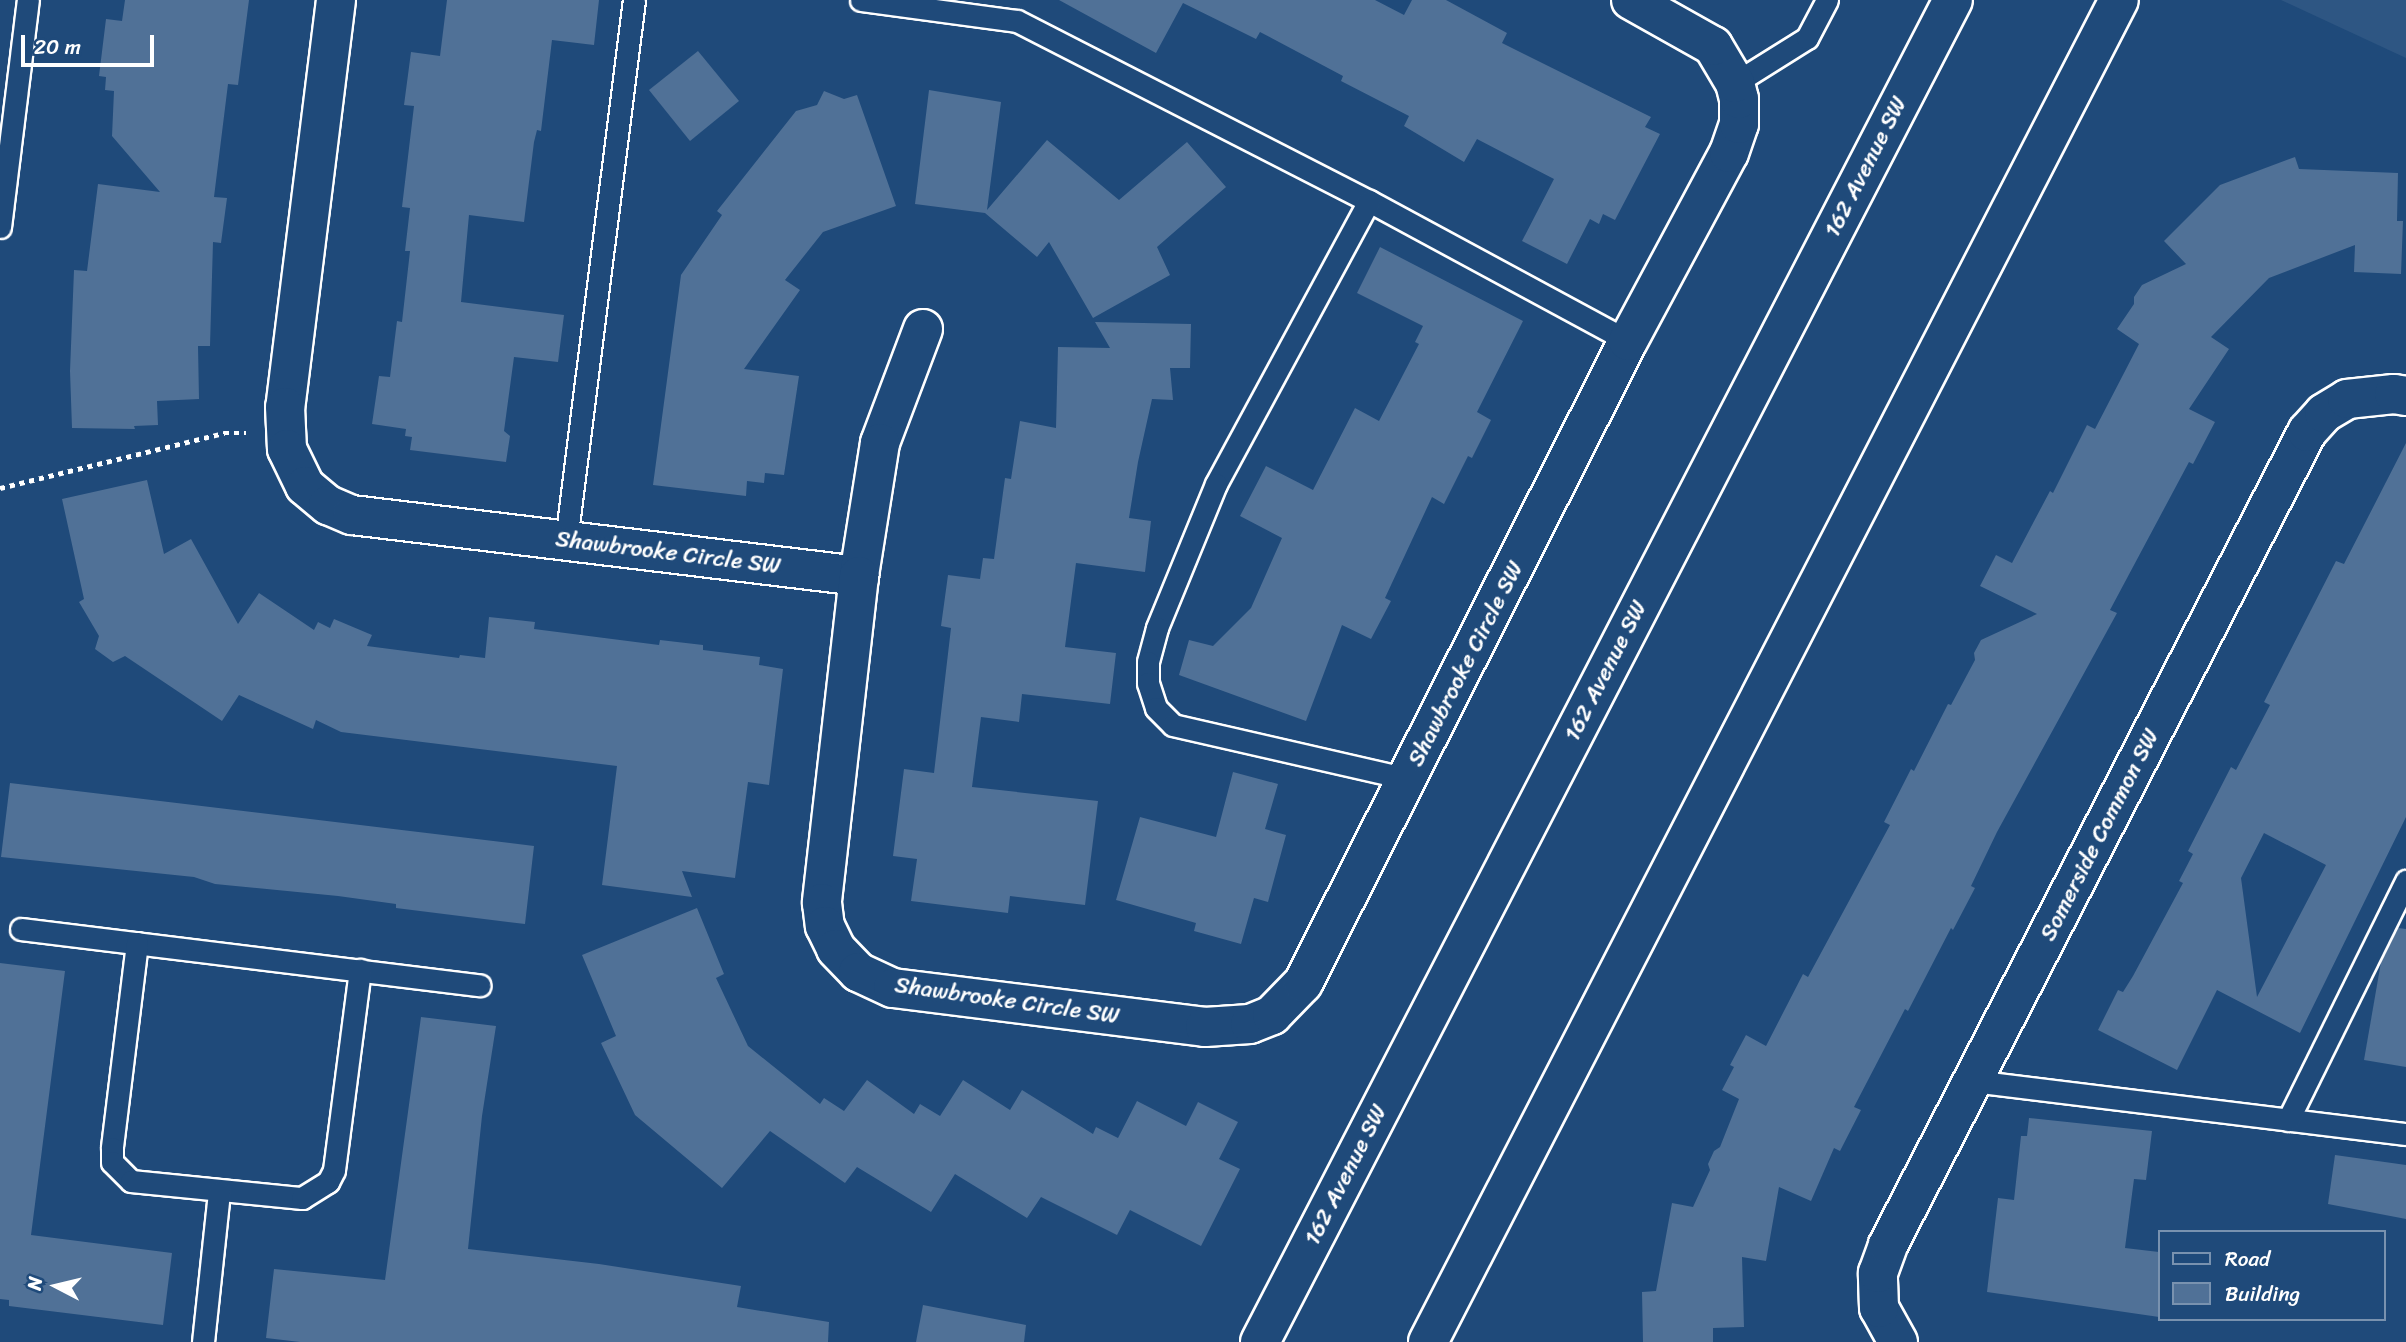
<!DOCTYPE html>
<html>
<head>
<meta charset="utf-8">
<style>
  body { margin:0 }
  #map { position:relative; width:2406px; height:1342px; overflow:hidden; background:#1f4a7a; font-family:Sriracha,sans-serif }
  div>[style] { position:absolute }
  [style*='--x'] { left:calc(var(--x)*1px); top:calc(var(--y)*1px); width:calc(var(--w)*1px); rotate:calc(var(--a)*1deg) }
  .built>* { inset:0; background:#2e5683 }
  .building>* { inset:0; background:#507197 }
  .path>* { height:4.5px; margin-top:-2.25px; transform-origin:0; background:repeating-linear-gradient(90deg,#fff 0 5px,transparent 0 10px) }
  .roads { filter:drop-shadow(2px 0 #fff) drop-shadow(-2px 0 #fff) drop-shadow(0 2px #fff) drop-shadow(0 -2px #fff) }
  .service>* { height:21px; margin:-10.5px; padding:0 10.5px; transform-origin:10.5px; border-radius:10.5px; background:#1f4a7a }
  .minor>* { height:38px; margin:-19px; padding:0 19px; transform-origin:19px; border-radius:19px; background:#1f4a7a }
  .secondary>* { height:38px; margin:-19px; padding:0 19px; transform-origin:19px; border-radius:19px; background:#1f4a7a }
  span { translate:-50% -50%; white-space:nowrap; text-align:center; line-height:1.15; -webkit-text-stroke:7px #1f4a7a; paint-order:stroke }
  .street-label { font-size:23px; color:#fff }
  .legend { position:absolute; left:2158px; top:1230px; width:228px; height:91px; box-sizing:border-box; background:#1f4a7a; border:2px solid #7992af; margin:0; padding:9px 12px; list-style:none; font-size:21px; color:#fff }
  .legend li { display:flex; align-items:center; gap:14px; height:35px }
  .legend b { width:35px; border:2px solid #7992af }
  .north { position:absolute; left:21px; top:1251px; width:70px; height:70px; -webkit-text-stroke:5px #1f4a7a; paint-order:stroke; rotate:277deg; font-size:19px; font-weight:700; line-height:28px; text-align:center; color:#fff }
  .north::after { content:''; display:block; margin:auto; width:24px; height:32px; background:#fff; clip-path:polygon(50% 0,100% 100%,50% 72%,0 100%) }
  .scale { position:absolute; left:21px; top:35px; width:133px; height:32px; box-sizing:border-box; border:4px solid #fff; border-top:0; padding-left:9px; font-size:21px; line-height:24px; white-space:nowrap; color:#fff; -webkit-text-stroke:5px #1f4a7a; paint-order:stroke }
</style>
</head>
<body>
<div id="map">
  <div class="built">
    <div style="clip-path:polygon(2281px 0,2406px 0,2406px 58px)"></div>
  </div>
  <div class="building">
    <div style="clip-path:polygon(125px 0,249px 0,238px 85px,228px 84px,214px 197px,227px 198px,221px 243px,213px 242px,210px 346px,198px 346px,199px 399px,157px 401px,158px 425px,134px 426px,135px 429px,72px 428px,70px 371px,74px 270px,87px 271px,98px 184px,160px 192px,112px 136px,114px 91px,105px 90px,106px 77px,99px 76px,106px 19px,122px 21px)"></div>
    <div style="clip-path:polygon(447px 0,599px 0,594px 45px,552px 40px,541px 131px,537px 130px,534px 142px,524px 222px,469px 215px,461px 302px,564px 315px,558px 362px,514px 357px,504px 431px,510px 436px,506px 462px,410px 450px,412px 437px,405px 436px,406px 429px,372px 424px,379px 376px,390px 377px,397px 321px,402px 322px,410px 251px,405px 251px,410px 208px,402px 207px,414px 106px,404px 105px,411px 52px,440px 56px)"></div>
    <div style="clip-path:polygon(1059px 0,1375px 0,1404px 15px,1412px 0,1446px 0,1507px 33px,1502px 43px,1651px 117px,1645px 127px,1660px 134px,1615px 220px,1603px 214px,1599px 224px,1590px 219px,1567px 264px,1522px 241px,1554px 179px,1477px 139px,1464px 162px,1404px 126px,1409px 116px,1341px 81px,1343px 76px,1260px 32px,1256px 39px,1183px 3px,1156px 53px)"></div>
    <div style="clip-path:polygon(698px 51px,739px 101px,690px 141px,649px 90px)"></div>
    <div style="clip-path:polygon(929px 90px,1001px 102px,987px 210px,1047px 140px,1119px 200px,1187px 142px,1226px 187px,1157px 247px,1170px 275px,1093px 318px,1049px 242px,1037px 257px,985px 213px,915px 204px)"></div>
    <div style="clip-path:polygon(824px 91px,844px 99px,857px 95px,896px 206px,823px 232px,785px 280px,800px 290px,744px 369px,799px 376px,784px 475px,765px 473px,764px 483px,747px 481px,746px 496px,653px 485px,681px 275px,722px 215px,717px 211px,796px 111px,817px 105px)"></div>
    <div style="clip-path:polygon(2295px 157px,2299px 169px,2398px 173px,2397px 221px,2403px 221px,2401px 274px,2354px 272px,2355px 245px,2269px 278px,2211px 337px,2229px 349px,2189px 409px,2215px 422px,2193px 464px,2189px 462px,2110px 610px,2117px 613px,1997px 832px,1971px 886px,1975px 888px,1953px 930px,1951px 928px,1908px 1011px,1905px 1009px,1854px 1107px,1861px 1110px,1840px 1151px,1834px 1148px,1811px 1201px,1779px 1187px,1766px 1261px,1742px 1257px,1744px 1327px,1713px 1328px,1713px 1342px,1643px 1342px,1642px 1292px,1656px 1291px,1672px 1203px,1693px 1207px,1710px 1170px,1708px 1164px,1714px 1151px,1720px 1147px,1739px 1099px,1722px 1090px,1734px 1067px,1730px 1065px,1746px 1035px,1766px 1046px,1803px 974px,1808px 977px,1890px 825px,1884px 822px,1911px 769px,1914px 771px,1948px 704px,1951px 705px,1975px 660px,1974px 653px,1981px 640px,2037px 614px,1980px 586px,1996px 555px,2012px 563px,2050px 491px,2053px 493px,2087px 425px,2095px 429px,2139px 344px,2117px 329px,2134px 304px,2134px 297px,2142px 285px,2186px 264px,2164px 241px,2220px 185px)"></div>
    <div style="clip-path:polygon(1380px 247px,1523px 321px,1477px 412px,1491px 420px,1472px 458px,1468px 456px,1444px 504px,1432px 497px,1385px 598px,1391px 601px,1371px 639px,1342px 625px,1306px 721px,1179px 675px,1189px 640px,1213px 646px,1251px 608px,1282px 538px,1240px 516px,1266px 466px,1313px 490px,1355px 408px,1379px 421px,1419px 344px,1415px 342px,1423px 326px,1357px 293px)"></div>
    <div style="clip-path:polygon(1095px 322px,1191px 324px,1190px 368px,1170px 368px,1173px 400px,1152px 399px,1138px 462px,1129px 518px,1151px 521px,1145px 572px,1076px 563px,1065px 647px,1116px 653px,1110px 704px,1022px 694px,1019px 722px,981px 717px,972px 787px,1098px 801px,1085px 905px,1010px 896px,1008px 913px,911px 901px,917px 859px,893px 856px,904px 769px,934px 773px,951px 628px,941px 626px,948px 575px,980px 579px,983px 558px,994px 559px,1005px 478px,1011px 479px,1020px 421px,1056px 428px,1058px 347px,1110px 348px)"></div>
    <div style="clip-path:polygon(evenodd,2406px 443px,2406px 817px,2300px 1033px,2217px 990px,2177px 1070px,2098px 1030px,2118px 990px,2123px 992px,2133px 976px,2183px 883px,2179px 881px,2193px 854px,2188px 851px,2231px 767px,2236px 770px,2270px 705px,2264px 702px,2336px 561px,2344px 564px,2406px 443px,2264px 833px,2326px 865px,2257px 997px,2241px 878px,2264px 833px)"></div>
    <div style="clip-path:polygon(147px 480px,164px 554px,191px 539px,238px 624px,259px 593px,314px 630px,318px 622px,330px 628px,334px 619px,372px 635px,367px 646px,459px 658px,460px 655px,485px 658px,489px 617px,535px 622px,534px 629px,659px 645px,660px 640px,703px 645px,703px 650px,760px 657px,759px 665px,783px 669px,769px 785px,748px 782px,735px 878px,682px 871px,692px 897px,602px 885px,617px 766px,341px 732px,316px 720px,313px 729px,239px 695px,222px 721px,125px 656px,113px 662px,95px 649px,99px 636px,79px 602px,84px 599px,62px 499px)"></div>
    <div style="clip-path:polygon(1233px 772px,1278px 784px,1265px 829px,1286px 835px,1268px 902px,1254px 898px,1241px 944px,1194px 931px,1196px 923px,1116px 900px,1140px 817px,1216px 837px)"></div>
    <div style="clip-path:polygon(10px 783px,534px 846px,525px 924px,396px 908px,396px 904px,338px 896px,215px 884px,194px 877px,1px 857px)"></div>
    <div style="clip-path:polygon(697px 908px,724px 974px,716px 978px,748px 1046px,820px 1104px,824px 1098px,844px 1111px,867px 1080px,914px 1114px,920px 1104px,940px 1116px,963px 1080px,1010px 1110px,1022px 1090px,1093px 1134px,1096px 1127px,1118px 1138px,1137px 1101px,1186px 1126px,1198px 1102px,1238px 1122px,1219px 1159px,1240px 1169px,1201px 1246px,1130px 1210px,1117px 1235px,1041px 1197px,1027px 1218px,955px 1174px,931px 1212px,857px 1167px,845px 1183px,770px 1131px,722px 1188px,635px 1115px,601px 1043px,616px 1036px,582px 955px)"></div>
    <div style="clip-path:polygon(2398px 928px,2406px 929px,2406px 1067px,2364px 1060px,2381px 962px)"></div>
    <div style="clip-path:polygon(0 963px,65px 971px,31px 1235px,172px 1253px,163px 1325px,9px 1306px,9px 1300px,0 1299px)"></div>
    <div style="clip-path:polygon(421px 1017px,496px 1026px,482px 1116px,468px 1249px,599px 1264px,741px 1286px,737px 1307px,829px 1322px,828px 1342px,300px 1342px,266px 1338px,274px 1269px,385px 1280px)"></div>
    <div style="clip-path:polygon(2029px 1118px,2152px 1131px,2146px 1180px,2134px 1179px,2125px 1248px,2159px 1252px,2159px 1317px,1987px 1292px,1998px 1198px,2014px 1200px,2021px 1136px,2027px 1136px)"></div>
    <div style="clip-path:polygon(2335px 1155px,2406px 1165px,2406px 1219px,2328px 1204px)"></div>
    <div style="clip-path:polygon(923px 1305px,1026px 1325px,1024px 1342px,916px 1342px)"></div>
  </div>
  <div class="path">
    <div style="--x:0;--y:488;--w:231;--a:-13.8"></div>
    <div style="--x:224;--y:433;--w:22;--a:0"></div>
  </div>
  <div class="roads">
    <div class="service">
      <div style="--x:861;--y:0;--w:157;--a:7.7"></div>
      <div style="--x:1017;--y:21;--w:395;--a:27.1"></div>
      <div style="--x:1369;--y:201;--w:294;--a:28.4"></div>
      <div style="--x:1735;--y:83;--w:85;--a:-32"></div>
      <div style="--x:1807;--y:38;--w:43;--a:-62.2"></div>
      <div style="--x:1369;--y:201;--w:322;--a:118.4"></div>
      <div style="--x:1216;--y:484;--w:156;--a:112.3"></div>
      <div style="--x:1157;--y:628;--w:35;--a:105"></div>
      <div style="--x:1148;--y:662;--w:21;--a:90"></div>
      <div style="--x:1148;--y:683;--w:26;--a:72"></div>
      <div style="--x:1156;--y:708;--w:24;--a:45"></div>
      <div style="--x:1173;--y:725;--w:242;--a:12.9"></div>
      <div style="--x:0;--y:227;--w:229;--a:-83"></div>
      <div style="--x:566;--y:541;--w:545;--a:-82.84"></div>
      <div style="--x:21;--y:929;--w:462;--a:7"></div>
      <div style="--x:137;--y:943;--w:207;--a:97"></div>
      <div style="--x:112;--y:1148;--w:14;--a:90"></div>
      <div style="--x:112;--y:1162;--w:27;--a:45"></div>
      <div style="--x:131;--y:1181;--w:172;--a:5.7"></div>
      <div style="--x:302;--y:1198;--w:31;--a:-32"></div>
      <div style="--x:328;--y:1182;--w:13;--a:-63"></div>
      <div style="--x:334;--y:1170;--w:202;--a:-82.6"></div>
      <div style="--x:1973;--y:1081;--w:436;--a:7"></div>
      <div style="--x:2288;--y:1120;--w:267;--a:-63.7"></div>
      <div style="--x:203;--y:1342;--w:151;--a:-83.9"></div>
    </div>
    <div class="minor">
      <div style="--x:336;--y:0;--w:410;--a:97.1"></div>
      <div style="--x:285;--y:407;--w:42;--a:87.3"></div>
      <div style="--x:287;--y:449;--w:41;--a:64.1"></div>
      <div style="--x:305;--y:486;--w:30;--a:40"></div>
      <div style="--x:328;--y:505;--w:26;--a:23"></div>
      <div style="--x:352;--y:515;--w:511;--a:6.86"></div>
      <div style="--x:923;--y:329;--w:122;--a:110.7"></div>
      <div style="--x:880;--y:443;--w:135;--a:99"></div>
      <div style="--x:859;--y:576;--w:329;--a:96.5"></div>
      <div style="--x:822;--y:903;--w:23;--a:83"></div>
      <div style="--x:825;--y:926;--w:25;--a:64"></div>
      <div style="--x:836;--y:949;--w:32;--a:46"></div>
      <div style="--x:858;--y:972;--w:38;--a:25"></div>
      <div style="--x:893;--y:988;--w:314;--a:7.1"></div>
      <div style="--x:1205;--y:1027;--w:45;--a:-3.8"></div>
      <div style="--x:1250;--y:1024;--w:24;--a:-22"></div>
      <div style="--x:1272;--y:1015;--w:45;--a:-45.9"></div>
      <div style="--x:1303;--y:983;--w:720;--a:-63.15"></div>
      <div style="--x:1628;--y:341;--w:213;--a:-61.8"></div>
      <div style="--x:1729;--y:153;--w:31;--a:-71"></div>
      <div style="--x:1739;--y:124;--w:25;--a:-90"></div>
      <div style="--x:1739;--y:99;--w:16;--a:-104"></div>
      <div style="--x:1735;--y:83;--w:43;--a:-120.7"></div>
      <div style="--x:1713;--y:46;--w:94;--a:-150.7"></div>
      <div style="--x:1898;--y:1342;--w:39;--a:-119"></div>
      <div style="--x:1879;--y:1308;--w:35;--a:-92"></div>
      <div style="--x:1878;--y:1273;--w:30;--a:-70"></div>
      <div style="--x:1888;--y:1245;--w:915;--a:-62.73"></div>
      <div style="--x:2307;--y:432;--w:25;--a:-48"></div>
      <div style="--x:2324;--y:413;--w:27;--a:-31"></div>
      <div style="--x:2347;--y:399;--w:47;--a:-6.1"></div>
      <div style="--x:2394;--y:394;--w:12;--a:9"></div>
    </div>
    <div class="secondary">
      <div style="--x:1260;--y:1342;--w:1510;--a:-62.69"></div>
      <div style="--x:1428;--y:1342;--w:1509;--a:-62.76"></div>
    </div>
  </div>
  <div class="street-label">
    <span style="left:1866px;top:167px;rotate:-63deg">162 Avenue SW</span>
    <span style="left:668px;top:553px;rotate:7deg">Shawbrooke Circle SW</span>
    <span style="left:1466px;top:664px;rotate:-63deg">Shawbrooke Circle SW</span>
    <span style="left:1606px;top:671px;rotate:-63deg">162 Avenue SW</span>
    <span style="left:2100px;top:835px;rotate:-63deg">Somerside Common SW</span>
    <span style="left:1007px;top:1001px;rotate:8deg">Shawbrooke Circle SW</span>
    <span style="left:1346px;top:1175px;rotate:-63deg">162 Avenue SW</span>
  </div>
  <ul class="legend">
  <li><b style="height:9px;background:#1f4a7a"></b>Road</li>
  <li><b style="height:19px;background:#507197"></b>Building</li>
  </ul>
  <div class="north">N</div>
  <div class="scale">20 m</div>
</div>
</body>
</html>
